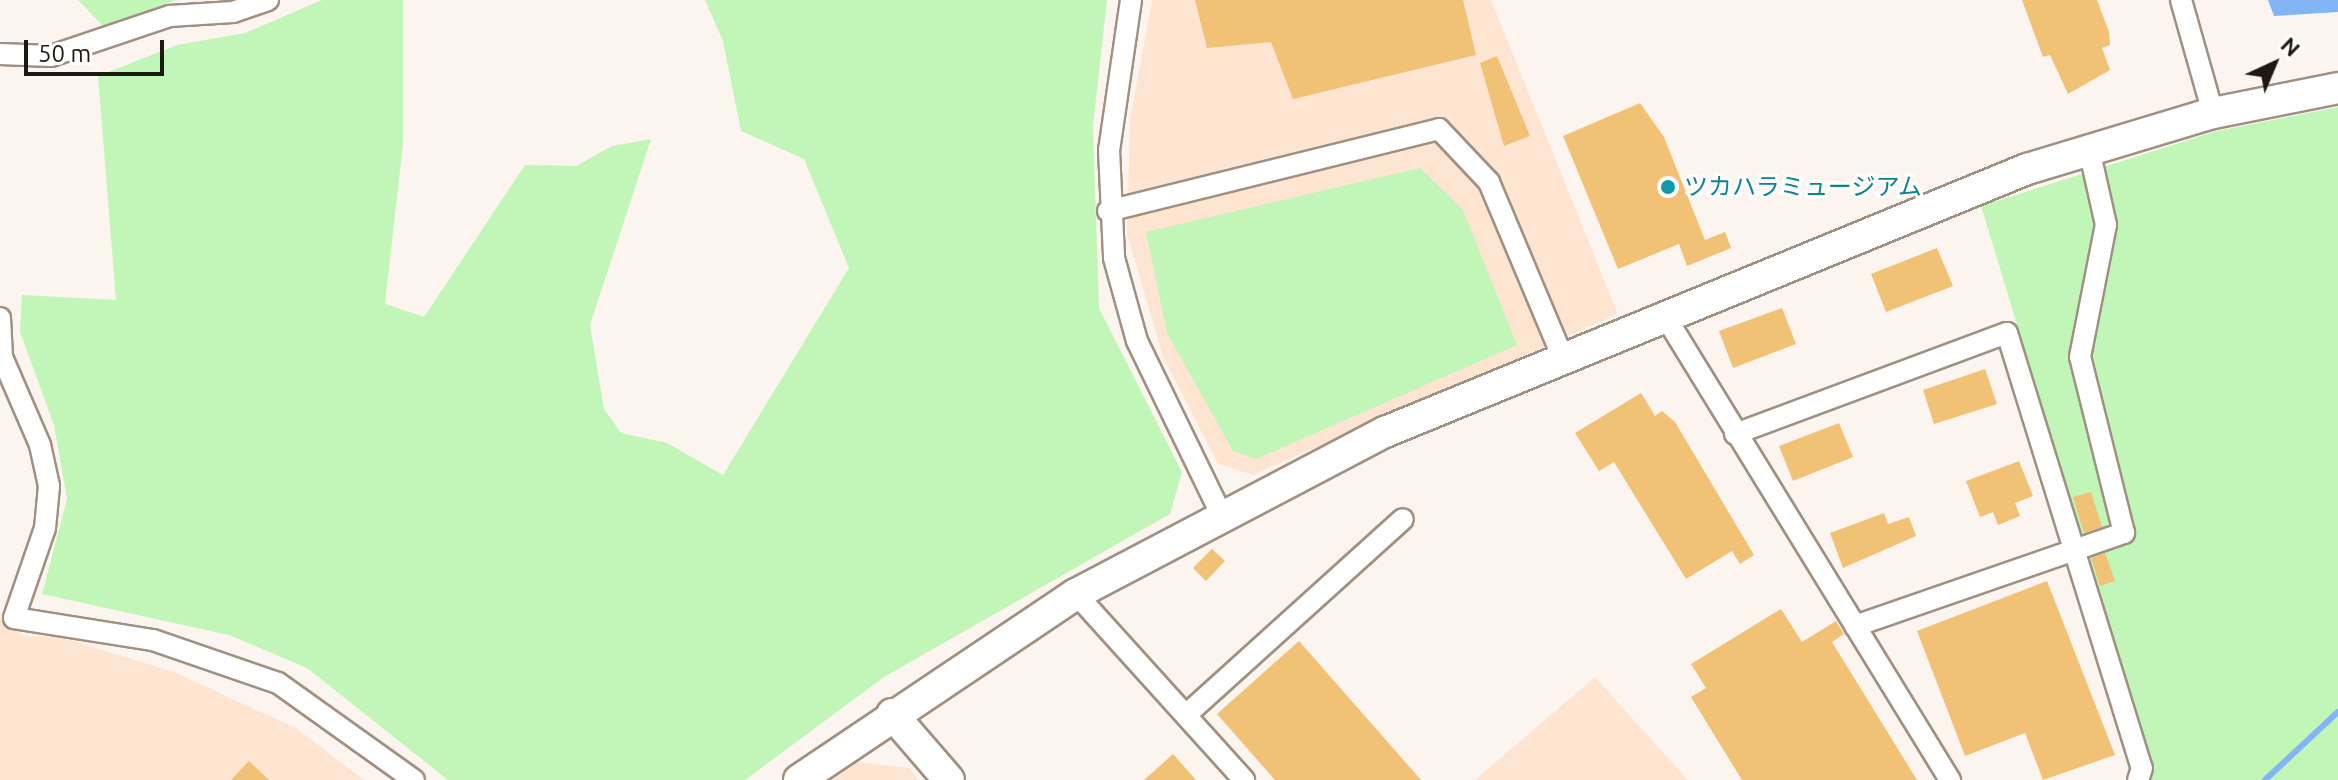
<!DOCTYPE html>
<html>
<head>
<meta charset="utf-8">
<style>
  body { margin:0 }
  #map { position:relative; width:2338px; height:780px; overflow:hidden; background:#fcf5ef; font-family:Ubuntu,"Noto Sans JP",sans-serif }
  div>[style] { position:absolute }
  [style*='--x'] { left:calc(var(--x)*1px); top:calc(var(--y)*1px); width:calc(var(--w)*1px); rotate:calc(var(--a)*1deg) }
  .built>* { inset:0; background:#fde5d1 }
  .green>* { inset:0; background:#c2f5b8 }
  .water>* { inset:0; background:#81b5f6 }
  .stream>* { height:6px; margin:-3px; padding:0 3px; transform-origin:3px; border-radius:3px; background:#81b5f6 }
  .building>* { inset:0; background:#f1c175 }
  .roads { filter:drop-shadow(2px 0 #a09082) drop-shadow(-2px 0 #a09082) drop-shadow(0 2px #a09082) drop-shadow(0 -2px #a09082) }
  .street>* { height:20px; margin:-10px; padding:0 10px; transform-origin:10px; border-radius:10px; background:#fff }
  .secondary>* { height:30px; margin:-15px; padding:0 15px; transform-origin:15px; border-radius:15px; background:#fff }
  .dots>* { width:22px; height:22px; translate:-50% -50%; box-sizing:border-box; border:4px solid #fff; border-radius:50% }
  span { translate:-50% -50%; white-space:nowrap; text-align:center; line-height:1.15; -webkit-text-stroke:6px #fff; paint-order:stroke }
  .culture-label { font-size:24px; color:#0d838f }
  .left { translate:0 -50%; text-align:left }
  .north { position:absolute; left:2234px; top:24px; width:80px; height:80px; -webkit-text-stroke:6px #fff; paint-order:stroke; rotate:44deg; font-size:22px; font-weight:700; line-height:32px; text-align:center; color:#1e1812 }
  .north::after { content:''; display:block; margin:auto; width:28px; height:36px; background:#1e1812; clip-path:polygon(50% 0,100% 100%,50% 72%,0 100%) }
  .scale { position:absolute; left:24px; top:40px; width:140px; height:36px; box-sizing:border-box; border:4px solid #1e1812; border-top:0; padding-left:10px; font-size:24px; line-height:28px; white-space:nowrap; color:#1e1812; -webkit-text-stroke:6px #fff; paint-order:stroke }
</style>
</head>
<body>
<div id="map">
  <div class="built">
    <div style="clip-path:polygon(1152px 0,1491px 0,1618px 314px,1253px 475px,1218px 464px,1163px 357px,1127px 233px,1130px 120px)"></div>
    <div style="clip-path:polygon(0 616px,24px 636px,60px 637px,174px 672px,296px 728px,364px 780px,0 780px)"></div>
    <div style="clip-path:polygon(1595px 677px,1688px 780px,1475px 780px)"></div>
    <div style="clip-path:polygon(858px 762px,909px 768px,919px 780px,832px 780px)"></div>
  </div>
  <div class="green">
    <div style="clip-path:polygon(78px 0,176px 0,105px 28px)"></div>
    <div style="clip-path:polygon(322px 0,403px 0,403px 144px,385px 304px,424px 317px,525px 165px,576px 166px,612px 146px,651px 139px,590px 325px,604px 409px,621px 433px,667px 443px,723px 475px,849px 268px,804px 159px,741px 131px,723px 41px,705px 0,1107px 0,1093px 126px,1099px 308px,1182px 472px,1170px 514px,884px 677px,745px 780px,448px 780px,307px 668px,229px 635px,42px 594px,67px 499px,54px 425px,20px 332px,22px 295px,116px 300px,98px 76px,177px 45px,245px 33px)"></div>
    <div style="clip-path:polygon(2338px 107px,2338px 780px,2149px 780px,2152px 768px,1981px 206px,2217px 131px)"></div>
    <div style="clip-path:polygon(1420px 168px,1463px 210px,1517px 345px,1256px 459px,1233px 451px,1167px 333px,1146px 232px)"></div>
  </div>
  <div class="water">
    <div style="clip-path:polygon(2268px 0,2338px 0,2338px 12px,2274px 16px)"></div>
  </div>
  <div class="stream">
    <div style="--x:2265;--y:780;--w:100;--a:-43"></div>
  </div>
  <div class="building">
    <div style="clip-path:polygon(1195px 0,1463px 0,1476px 55px,1293px 99px,1271px 42px,1207px 48px)"></div>
    <div style="clip-path:polygon(2022px 0,2097px 0,2109px 32px,2110px 45px,2102px 48px,2110px 70px,2068px 94px,2050px 55px,2043px 57px)"></div>
    <div style="clip-path:polygon(1497px 56px,1530px 136px,1504px 146px,1480px 63px)"></div>
    <div style="clip-path:polygon(1640px 103px,1664px 137px,1705px 240px,1725px 232px,1731px 248px,1687px 266px,1679px 244px,1618px 269px,1563px 136px)"></div>
    <div style="clip-path:polygon(1937px 248px,1953px 286px,1886px 312px,1871px 274px)"></div>
    <div style="clip-path:polygon(1782px 308px,1796px 344px,1733px 368px,1719px 331px)"></div>
    <div style="clip-path:polygon(1985px 369px,1997px 404px,1934px 424px,1923px 390px)"></div>
    <div style="clip-path:polygon(1641px 393px,1655px 416px,1662px 411px,1675px 422px,1754px 555px,1740px 564px,1732px 551px,1686px 579px,1614px 462px,1599px 471px,1575px 433px)"></div>
    <div style="clip-path:polygon(1839px 423px,1853px 457px,1793px 481px,1779px 446px)"></div>
    <div style="clip-path:polygon(2019px 461px,2033px 496px,2015px 503px,2020px 516px,1998px 525px,1993px 512px,1980px 517px,1966px 481px)"></div>
    <div style="clip-path:polygon(2091px 492px,2102px 527px,2084px 533px,2073px 497px)"></div>
    <div style="clip-path:polygon(1884px 513px,1888px 524px,1909px 517px,1916px 536px,1843px 568px,1830px 533px)"></div>
    <div style="clip-path:polygon(1212px 549px,1225px 561px,1206px 581px,1193px 568px)"></div>
    <div style="clip-path:polygon(2105px 553px,2115px 581px,2100px 586px,2091px 558px)"></div>
    <div style="clip-path:polygon(2047px 581px,2115px 755px,2043px 780px,2025px 733px,1965px 756px,1917px 631px)"></div>
    <div style="clip-path:polygon(1781px 609px,1802px 642px,1836px 621px,1844px 634px,1832px 642px,1917px 780px,1742px 780px,1691px 697px,1706px 688px,1691px 664px)"></div>
    <div style="clip-path:polygon(1299px 641px,1421px 780px,1275px 780px,1217px 714px)"></div>
    <div style="clip-path:polygon(1173px 754px,1196px 780px,1144px 780px)"></div>
    <div style="clip-path:polygon(249px 761px,269px 780px,231px 780px)"></div>
  </div>
  <div class="roads">
    <div class="street">
      <div style="--x:1131;--y:0;--w:152;--a:98.3"></div>
      <div style="--x:1109;--y:150;--w:108;--a:87.3"></div>
      <div style="--x:1114;--y:258;--w:86;--a:74.5"></div>
      <div style="--x:1137;--y:341;--w:190;--a:64.1"></div>
      <div style="--x:2181;--y:0;--w:117;--a:74.2"></div>
      <div style="--x:0;--y:54;--w:51;--a:2.2"></div>
      <div style="--x:51;--y:56;--w:126;--a:-18.6"></div>
      <div style="--x:170;--y:16;--w:63;--a:-3.6"></div>
      <div style="--x:233;--y:12;--w:37;--a:-19"></div>
      <div style="--x:1108;--y:211;--w:341;--a:-13.9"></div>
      <div style="--x:1439;--y:129;--w:73;--a:46.7"></div>
      <div style="--x:1489;--y:182;--w:191;--a:67.2"></div>
      <div style="--x:1665;--y:316;--w:545;--a:58.44"></div>
      <div style="--x:0;--y:318;--w:39;--a:87"></div>
      <div style="--x:2;--y:357;--w:96;--a:66.6"></div>
      <div style="--x:40;--y:445;--w:42;--a:77.6"></div>
      <div style="--x:49;--y:486;--w:42;--a:95.4"></div>
      <div style="--x:45;--y:528;--w:95;--a:109"></div>
      <div style="--x:14;--y:618;--w:141;--a:9"></div>
      <div style="--x:153;--y:640;--w:132;--a:19"></div>
      <div style="--x:278;--y:683;--w:167;--a:35.5"></div>
      <div style="--x:1735;--y:434;--w:290;--a:-20.4"></div>
      <div style="--x:2007;--y:333;--w:455;--a:72.8"></div>
      <div style="--x:2142;--y:768;--w:13;--a:108"></div>
      <div style="--x:1076;--y:594;--w:251;--a:47.9"></div>
      <div style="--x:1855;--y:626;--w:285;--a:-19.1"></div>
      <div style="--x:2124;--y:533;--w:181;--a:-104"></div>
      <div style="--x:2080;--y:357;--w:135;--a:-78.9"></div>
      <div style="--x:2106;--y:225;--w:78;--a:-102.6"></div>
      <div style="--x:1186;--y:715;--w:292;--a:-42.1"></div>
    </div>
    <div class="secondary">
      <div style="--x:892;--y:714;--w:87;--a:49.2"></div>
      <div style="--x:799;--y:780;--w:334;--a:-33.9"></div>
      <div style="--x:1076;--y:594;--w:349;--a:-27.7"></div>
      <div style="--x:1385;--y:432;--w:694;--a:-22.28"></div>
      <div style="--x:2027;--y:169;--w:194;--a:-16.8"></div>
      <div style="--x:2213;--y:113;--w:127;--a:-11.3"></div>
    </div>
  </div>
  <div class="dots">
    <div style="left:1668px;top:187px;background:#0f9aa8"></div>
  </div>
  <div class="culture-label">
    <span class="left" style="left:1684px;top:187px">ツカハラミュージアム</span>
  </div>
  <div class="north">N</div>
  <div class="scale">50 m</div>
</div>
</body>
</html>
